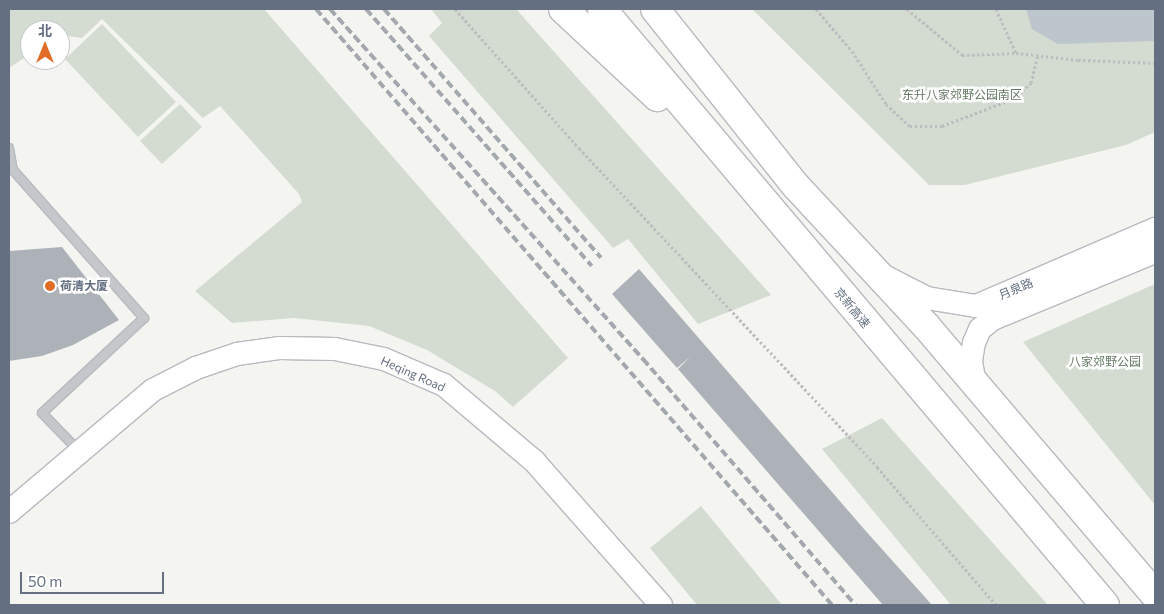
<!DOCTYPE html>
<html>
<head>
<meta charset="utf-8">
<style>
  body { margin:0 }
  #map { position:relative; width:1164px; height:614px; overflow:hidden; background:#f4f5f1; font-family:Commissioner,"Noto Sans SC",sans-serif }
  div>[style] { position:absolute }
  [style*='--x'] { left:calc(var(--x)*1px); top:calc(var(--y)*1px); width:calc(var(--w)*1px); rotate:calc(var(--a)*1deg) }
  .green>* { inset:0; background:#d4dcd2 }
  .water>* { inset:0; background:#bdc6cc }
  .building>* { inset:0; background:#adb2b9 }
  .path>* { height:3px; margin-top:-1.5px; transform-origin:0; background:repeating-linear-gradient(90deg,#bcbdc0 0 2.5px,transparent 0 5px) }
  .roads { filter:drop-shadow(1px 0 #b7babf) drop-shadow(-1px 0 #b7babf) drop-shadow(0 1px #b7babf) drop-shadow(0 -1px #b7babf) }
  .lane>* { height:8px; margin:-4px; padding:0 4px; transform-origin:4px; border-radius:4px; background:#c5c7cb }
  .secondary>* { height:22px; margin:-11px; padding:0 11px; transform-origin:11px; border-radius:11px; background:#fff }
  .highway>* { height:28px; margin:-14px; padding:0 14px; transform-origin:14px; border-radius:14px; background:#fff }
  .rail>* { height:4px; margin-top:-2px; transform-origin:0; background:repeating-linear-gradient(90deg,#a3a7ae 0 8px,transparent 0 12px) }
  .dots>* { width:14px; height:14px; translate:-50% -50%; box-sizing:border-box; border:2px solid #fff; border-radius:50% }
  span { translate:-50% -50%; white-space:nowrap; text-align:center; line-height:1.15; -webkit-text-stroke:5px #fff; paint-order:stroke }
  .park-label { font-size:12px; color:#647963 }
  .poi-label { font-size:12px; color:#647082; font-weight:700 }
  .left { translate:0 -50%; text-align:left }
  .street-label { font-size:12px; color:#647082 }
  .frame { position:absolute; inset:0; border:10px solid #647082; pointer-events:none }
  .north { position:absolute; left:20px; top:20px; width:50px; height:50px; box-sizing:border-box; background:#fff; border:1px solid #c1c6cd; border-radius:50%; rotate:0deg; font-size:14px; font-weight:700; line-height:20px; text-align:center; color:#647082 }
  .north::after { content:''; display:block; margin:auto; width:18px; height:22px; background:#e16c25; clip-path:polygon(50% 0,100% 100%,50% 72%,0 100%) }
  .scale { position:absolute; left:20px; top:572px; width:144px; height:22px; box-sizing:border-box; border:2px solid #647082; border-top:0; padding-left:6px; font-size:15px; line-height:18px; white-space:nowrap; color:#647082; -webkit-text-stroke:4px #fff; paint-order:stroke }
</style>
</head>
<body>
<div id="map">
  <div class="green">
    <div style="clip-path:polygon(9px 9px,264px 9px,568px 358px,513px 407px,495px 391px,427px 350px,369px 326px,294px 318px,232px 323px,195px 291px,302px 202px,299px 194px,220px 106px,203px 118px,102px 19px,82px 38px,60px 35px,60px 30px,30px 30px,30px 54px,9px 68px)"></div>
    <div style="clip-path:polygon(431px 9px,516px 9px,771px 295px,698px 324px,628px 239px,613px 248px,429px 36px,442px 23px)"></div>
    <div style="clip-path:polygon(752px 9px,1155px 9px,1155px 132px,1126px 145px,965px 185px,929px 185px)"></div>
    <div style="clip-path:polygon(102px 24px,176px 102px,138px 137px,65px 59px)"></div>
    <div style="clip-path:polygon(180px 104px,202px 127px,162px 164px,140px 141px)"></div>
    <div style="clip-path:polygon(1155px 284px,1155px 505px,1023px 342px)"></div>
    <div style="clip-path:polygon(882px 418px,1048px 605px,951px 605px,822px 449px)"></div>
    <div style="clip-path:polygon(701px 506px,782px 605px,697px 605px,650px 548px)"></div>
  </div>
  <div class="water">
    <div style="clip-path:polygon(1026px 9px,1155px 9px,1155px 41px,1058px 44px,1032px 29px)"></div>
  </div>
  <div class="building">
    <div style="clip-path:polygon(62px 247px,119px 320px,73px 345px,42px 356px,9px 361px,9px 251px)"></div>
    <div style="clip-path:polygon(639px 269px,864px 529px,932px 605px,883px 605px,678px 369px,690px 357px,677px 368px,612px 294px)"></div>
  </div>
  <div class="path">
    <div style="--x:455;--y:9;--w:186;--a:48.3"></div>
    <div style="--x:579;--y:148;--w:437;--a:46.9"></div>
    <div style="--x:877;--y:467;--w:182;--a:49.2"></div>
    <div style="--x:816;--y:9;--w:55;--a:49.4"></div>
    <div style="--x:852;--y:51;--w:63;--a:57.3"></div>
    <div style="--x:886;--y:104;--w:33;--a:43"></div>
    <div style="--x:910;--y:126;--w:32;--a:0"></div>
    <div style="--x:942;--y:126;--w:78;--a:-21"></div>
    <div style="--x:1015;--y:98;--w:22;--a:-43"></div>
    <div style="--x:1031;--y:83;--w:29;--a:-76"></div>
    <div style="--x:907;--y:9;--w:72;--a:39.9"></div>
    <div style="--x:962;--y:55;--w:54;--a:-2.1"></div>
    <div style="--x:996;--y:9;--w:48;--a:65.6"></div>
    <div style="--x:1016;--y:53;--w:62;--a:6.4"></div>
    <div style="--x:1078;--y:60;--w:77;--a:2.2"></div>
  </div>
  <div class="roads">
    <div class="lane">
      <div style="--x:9;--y:148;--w:22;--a:80"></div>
      <div style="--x:13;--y:170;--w:198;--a:48.5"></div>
      <div style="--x:144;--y:318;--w:139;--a:137"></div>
      <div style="--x:42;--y:413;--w:53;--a:45.8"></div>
    </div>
    <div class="secondary">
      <div style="--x:886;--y:277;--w:46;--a:27.1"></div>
      <div style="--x:927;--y:298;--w:50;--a:9.3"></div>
      <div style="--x:976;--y:306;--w:195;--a:-23.3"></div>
      <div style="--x:975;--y:384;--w:23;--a:-100"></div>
      <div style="--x:971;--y:361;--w:18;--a:-81"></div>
      <div style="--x:974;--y:343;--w:15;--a:-67"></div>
      <div style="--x:980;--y:329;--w:16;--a:-38"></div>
      <div style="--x:993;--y:319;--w:175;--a:-22.5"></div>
      <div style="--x:9;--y:512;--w:189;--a:-40.3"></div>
      <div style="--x:153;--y:390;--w:48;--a:-27.1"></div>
      <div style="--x:196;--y:368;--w:43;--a:-18.9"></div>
      <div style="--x:237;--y:354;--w:42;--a:-8.1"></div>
      <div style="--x:279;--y:348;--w:56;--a:1"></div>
      <div style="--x:335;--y:349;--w:50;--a:11.5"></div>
      <div style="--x:384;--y:359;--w:65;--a:23.4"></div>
      <div style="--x:444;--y:385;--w:118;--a:40.2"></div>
      <div style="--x:534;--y:461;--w:192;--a:48.6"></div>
    </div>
    <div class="highway">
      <div style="--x:563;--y:9;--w:129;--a:43.1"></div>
      <div style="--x:602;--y:9;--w:780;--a:49.84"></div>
      <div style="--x:655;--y:9;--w:226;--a:51.5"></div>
      <div style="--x:796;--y:186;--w:192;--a:47.1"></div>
      <div style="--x:927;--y:327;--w:352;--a:49.6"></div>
    </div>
  </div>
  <div class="rail">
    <div style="--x:316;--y:9;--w:788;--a:49.11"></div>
    <div style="--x:330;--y:9;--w:470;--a:48.2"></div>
    <div style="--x:643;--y:359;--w:325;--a:49.2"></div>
    <div style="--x:366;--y:9;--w:342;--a:48.7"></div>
    <div style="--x:384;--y:9;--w:330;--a:48.9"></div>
  </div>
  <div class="dots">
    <div style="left:50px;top:286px;background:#e16c25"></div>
  </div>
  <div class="park-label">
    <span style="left:962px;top:95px">东升八家郊野公园南区</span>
    <span style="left:1105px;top:362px">八家郊野公园</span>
  </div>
  <div class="poi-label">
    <span class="left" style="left:60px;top:286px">荷清大厦</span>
  </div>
  <div class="street-label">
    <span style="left:1016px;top:289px;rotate:-23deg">月泉路</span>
    <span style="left:852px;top:308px;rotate:50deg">京新高速</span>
    <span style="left:413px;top:374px;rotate:24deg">Heqing Road</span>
  </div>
  <div class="frame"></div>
  <div class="north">北</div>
  <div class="scale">50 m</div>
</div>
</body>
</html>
